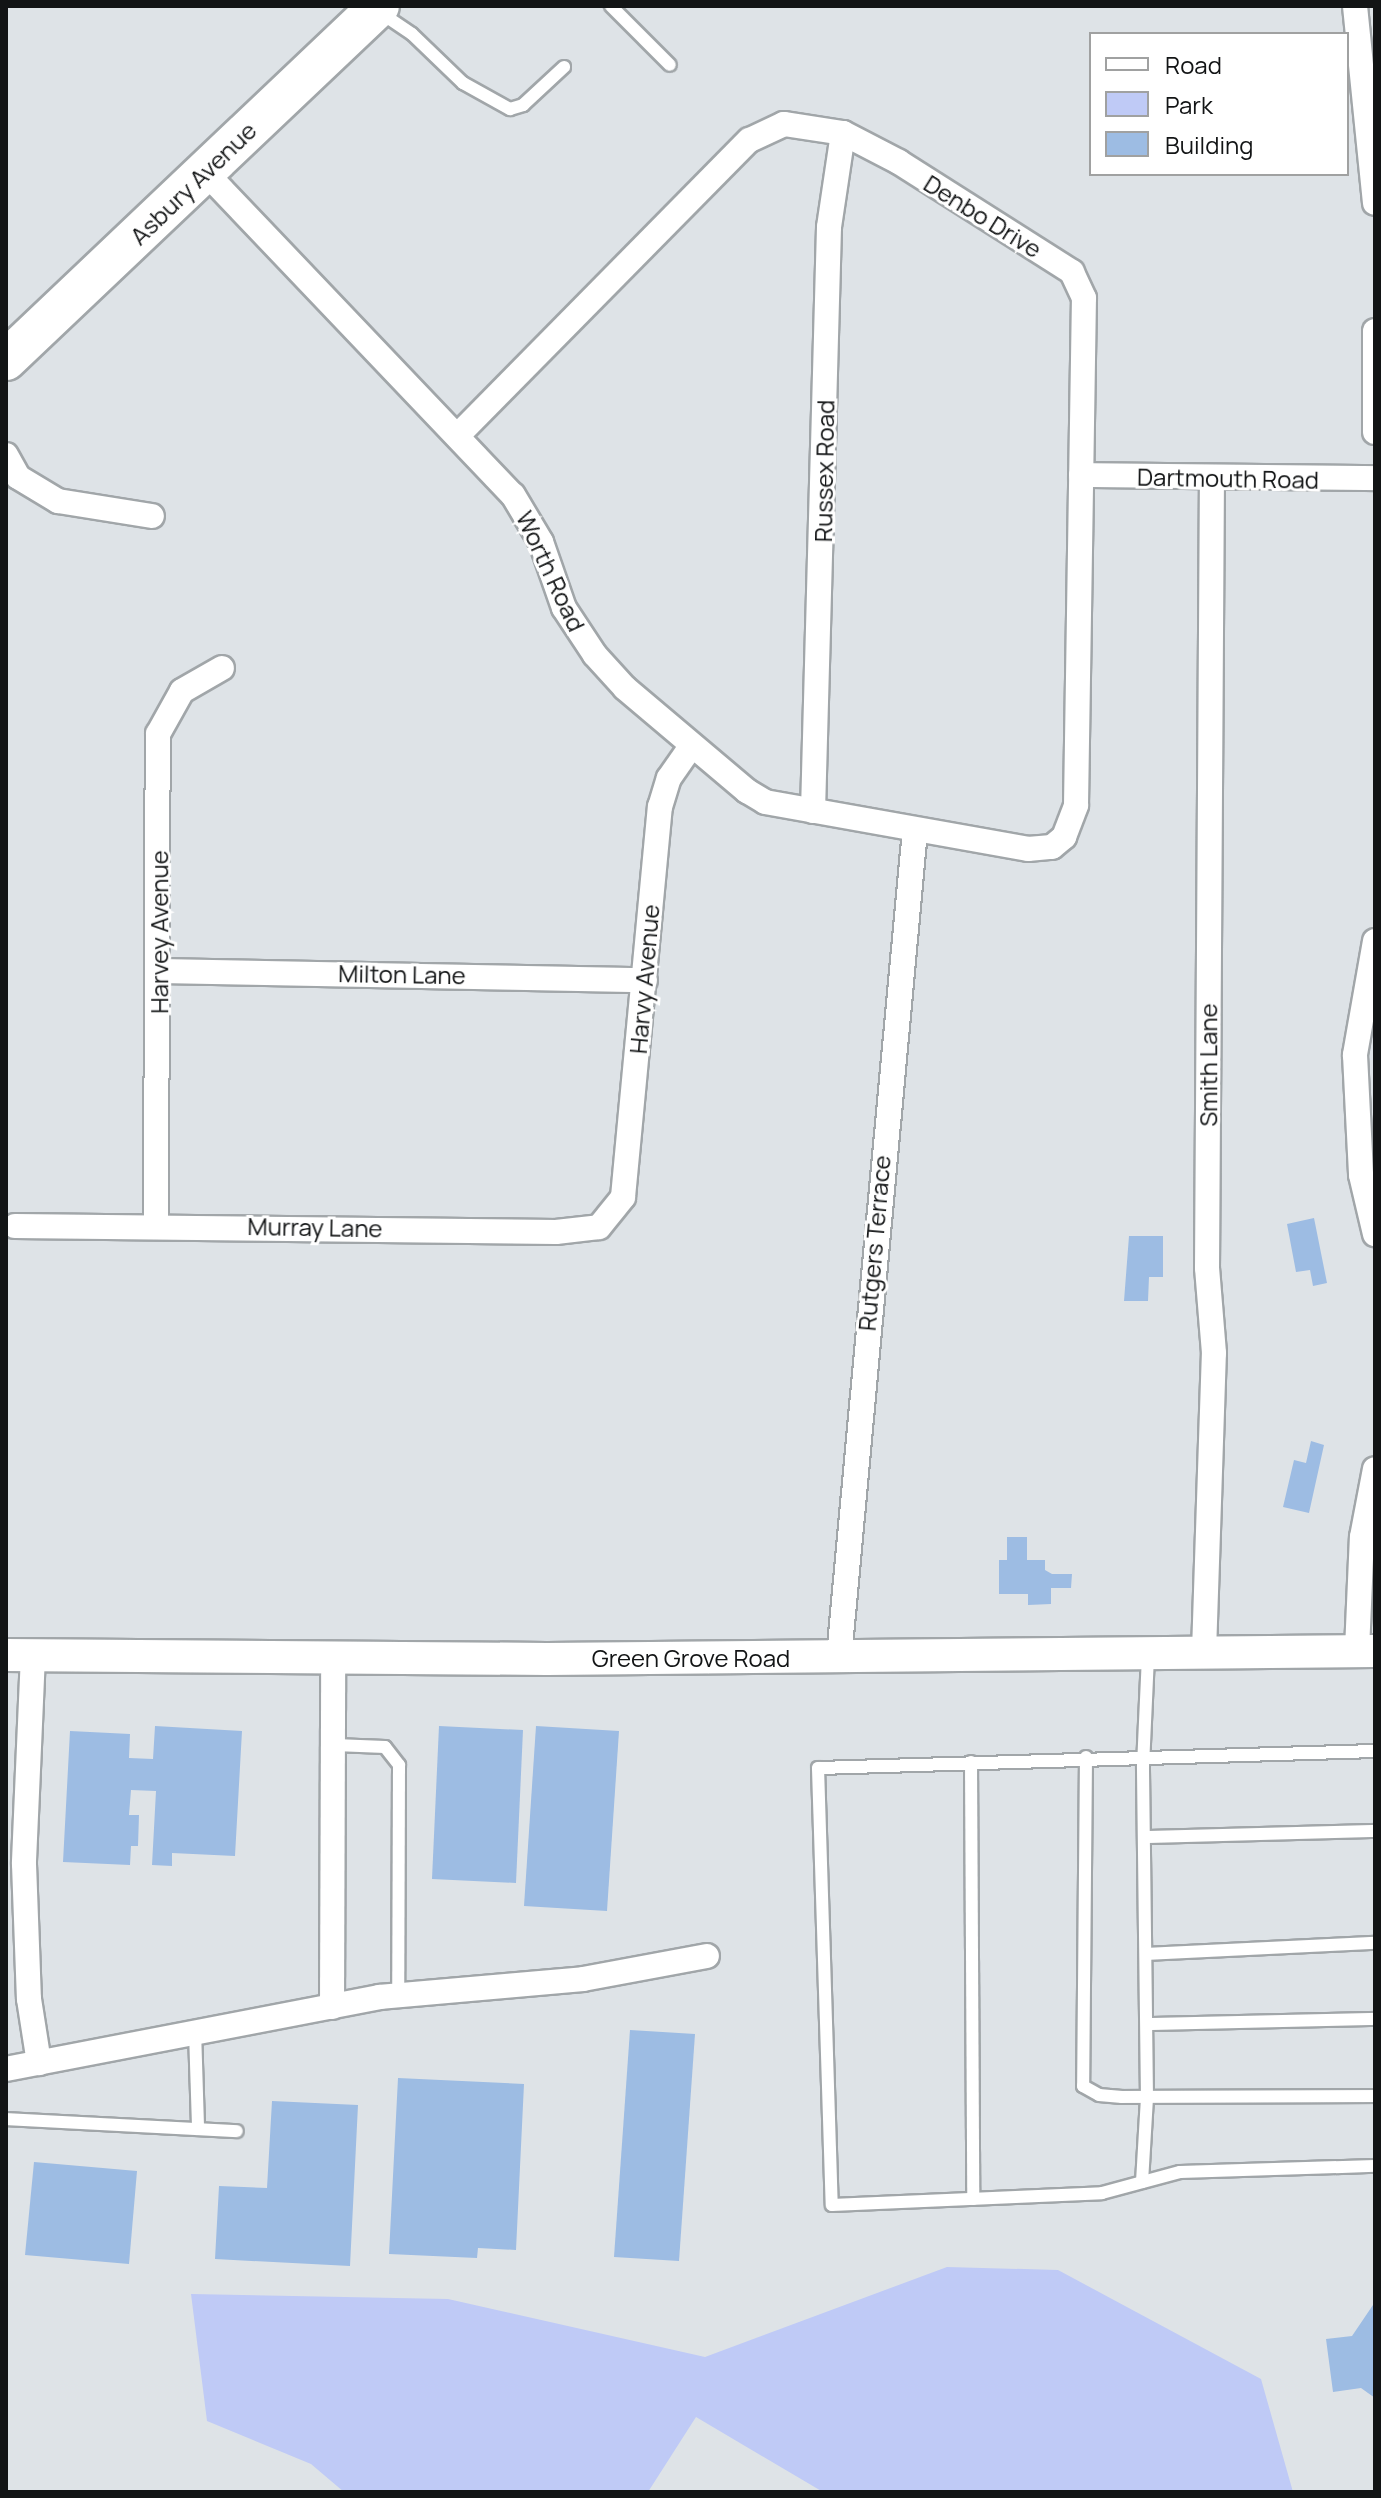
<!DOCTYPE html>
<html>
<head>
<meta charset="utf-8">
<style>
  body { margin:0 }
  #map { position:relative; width:1381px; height:2498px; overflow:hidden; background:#dee3e7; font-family:Manrope,sans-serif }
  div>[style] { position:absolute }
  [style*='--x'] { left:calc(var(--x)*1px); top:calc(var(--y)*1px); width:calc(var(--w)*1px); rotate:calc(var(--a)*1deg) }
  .green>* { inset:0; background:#bfcaf6 }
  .building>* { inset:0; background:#9dbce3 }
  .roads { filter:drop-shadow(2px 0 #a1a6a9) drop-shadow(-2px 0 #a1a6a9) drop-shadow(0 2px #a1a6a9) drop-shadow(0 -2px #a1a6a9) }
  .service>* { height:12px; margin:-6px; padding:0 6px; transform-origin:6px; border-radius:6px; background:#fff }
  .minor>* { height:24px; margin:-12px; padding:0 12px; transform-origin:12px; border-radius:12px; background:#fff }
  .tertiary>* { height:32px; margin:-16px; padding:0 16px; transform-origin:16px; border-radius:16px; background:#fff }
  .primary>* { height:40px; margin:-20px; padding:0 20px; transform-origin:20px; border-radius:20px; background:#fff }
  span { translate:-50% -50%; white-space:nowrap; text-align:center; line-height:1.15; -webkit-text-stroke:6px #fff; paint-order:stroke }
  .street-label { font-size:24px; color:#121415 }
  .frame { position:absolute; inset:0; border:8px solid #121415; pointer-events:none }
  .legend { position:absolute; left:1089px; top:32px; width:260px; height:144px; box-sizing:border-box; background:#fff; border:2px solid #a0a1a1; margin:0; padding:10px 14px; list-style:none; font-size:24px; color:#121415 }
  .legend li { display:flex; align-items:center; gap:16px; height:40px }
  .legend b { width:40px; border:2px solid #a0a1a1 }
</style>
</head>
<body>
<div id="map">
  <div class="green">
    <div style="clip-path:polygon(947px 2267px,1058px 2270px,1261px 2379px,1293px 2492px,823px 2492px,696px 2417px,648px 2492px,344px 2492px,311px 2464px,207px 2421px,191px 2294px,448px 2299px,705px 2357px)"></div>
  </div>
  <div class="building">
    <div style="clip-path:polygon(1314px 1218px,1327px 1283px,1313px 1286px,1310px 1270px,1296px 1272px,1287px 1224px)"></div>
    <div style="clip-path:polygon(1129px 1236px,1163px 1236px,1163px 1277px,1149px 1277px,1148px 1301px,1124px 1301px)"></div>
    <div style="clip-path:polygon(1311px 1441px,1324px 1445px,1309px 1513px,1283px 1507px,1294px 1460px,1306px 1463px)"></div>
    <div style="clip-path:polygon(1007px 1537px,1027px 1537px,1027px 1560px,1045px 1560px,1045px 1570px,1052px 1574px,1072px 1574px,1071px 1588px,1051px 1588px,1051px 1604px,1028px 1605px,1028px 1594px,999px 1594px,999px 1560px,1007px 1560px)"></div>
    <div style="clip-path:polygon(155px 1726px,242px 1731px,235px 1856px,172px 1853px,172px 1866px,152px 1865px,156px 1791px,131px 1790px,129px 1815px,139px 1815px,138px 1846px,131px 1846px,130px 1865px,63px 1862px,70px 1731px,130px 1734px,129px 1758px,153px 1759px)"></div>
    <div style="clip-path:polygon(439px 1726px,523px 1730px,516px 1883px,432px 1879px)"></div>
    <div style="clip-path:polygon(536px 1726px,619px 1731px,607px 1911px,524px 1906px)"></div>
    <div style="clip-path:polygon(630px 2030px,695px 2034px,679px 2261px,614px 2257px)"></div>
    <div style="clip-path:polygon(398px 2078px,524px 2084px,516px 2250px,478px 2248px,477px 2258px,389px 2254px)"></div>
    <div style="clip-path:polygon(272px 2101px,358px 2105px,350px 2266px,215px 2259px,219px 2186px,267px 2188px)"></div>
    <div style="clip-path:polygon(34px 2162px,137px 2171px,129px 2264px,25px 2255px)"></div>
    <div style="clip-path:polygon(1375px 2302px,1375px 2398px,1361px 2388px,1333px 2392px,1326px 2339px,1352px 2336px)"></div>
  </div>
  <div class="roads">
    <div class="service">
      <div style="--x:611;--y:6;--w:83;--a:45"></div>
      <div style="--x:381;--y:13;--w:37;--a:34"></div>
      <div style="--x:412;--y:34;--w:71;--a:43.9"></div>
      <div style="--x:463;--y:83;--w:54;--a:29"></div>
      <div style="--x:510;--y:109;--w:14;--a:-17"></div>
      <div style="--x:523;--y:105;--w:56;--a:-42.8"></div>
      <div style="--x:335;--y:1745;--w:50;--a:2.3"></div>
      <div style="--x:385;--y:1747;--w:23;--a:52"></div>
      <div style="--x:399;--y:1765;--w:230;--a:90.2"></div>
      <div style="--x:1375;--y:1751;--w:557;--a:178.25"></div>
      <div style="--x:818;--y:1768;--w:437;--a:88.2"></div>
      <div style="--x:832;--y:2205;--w:270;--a:-2.5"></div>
      <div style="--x:1102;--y:2193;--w:81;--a:-15.1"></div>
      <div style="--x:1180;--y:2172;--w:195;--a:-1.8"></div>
      <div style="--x:1086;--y:1757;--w:329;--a:90.5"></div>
      <div style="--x:1083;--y:2086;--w:18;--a:29"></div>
      <div style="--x:1099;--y:2095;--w:23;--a:5"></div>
      <div style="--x:1122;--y:2097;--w:253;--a:-0.2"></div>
      <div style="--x:971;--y:1762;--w:437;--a:89.7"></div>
      <div style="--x:1145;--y:1837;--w:230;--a:-1.5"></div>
      <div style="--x:1146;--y:1954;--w:229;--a:-2.8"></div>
      <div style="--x:1147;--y:2024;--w:228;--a:-1.3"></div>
      <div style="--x:195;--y:2031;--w:98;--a:88.2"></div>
      <div style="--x:6;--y:2119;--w:231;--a:3"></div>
      <div style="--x:1142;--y:2182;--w:84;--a:-86.6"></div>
      <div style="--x:1147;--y:2098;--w:332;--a:-90.7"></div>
      <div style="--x:1143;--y:1766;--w:110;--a:-87.4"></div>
    </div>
    <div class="minor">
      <div style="--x:1355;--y:6;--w:198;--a:84.2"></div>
      <div style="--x:205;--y:172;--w:446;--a:46.4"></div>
      <div style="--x:513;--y:495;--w:55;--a:59.2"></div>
      <div style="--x:541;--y:542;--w:70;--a:70.8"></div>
      <div style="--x:564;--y:608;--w:56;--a:56.6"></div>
      <div style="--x:595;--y:655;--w:45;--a:47.7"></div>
      <div style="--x:625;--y:688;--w:160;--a:40.2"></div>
      <div style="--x:747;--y:791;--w:21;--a:31"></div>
      <div style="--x:765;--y:802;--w:267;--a:10.1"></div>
      <div style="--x:1028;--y:849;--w:24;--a:-5"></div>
      <div style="--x:1052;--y:847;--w:16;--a:-40"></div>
      <div style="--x:1064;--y:837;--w:34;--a:-69"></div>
      <div style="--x:1076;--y:805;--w:507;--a:-89.1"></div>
      <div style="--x:1084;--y:298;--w:29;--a:-115"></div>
      <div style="--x:1072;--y:272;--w:205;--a:-147.6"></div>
      <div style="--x:899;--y:162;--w:63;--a:-152.6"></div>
      <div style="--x:843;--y:133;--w:60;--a:-171.3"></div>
      <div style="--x:784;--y:124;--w:38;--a:155"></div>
      <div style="--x:749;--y:140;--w:414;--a:134.6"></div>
      <div style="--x:1375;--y:331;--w:101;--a:90"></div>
      <div style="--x:6;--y:455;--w:25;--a:61"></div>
      <div style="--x:18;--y:477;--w:47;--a:31"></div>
      <div style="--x:58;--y:501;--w:95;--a:9.1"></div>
      <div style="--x:1081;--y:475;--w:294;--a:0.6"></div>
      <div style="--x:813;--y:811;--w:584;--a:-88.43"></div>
      <div style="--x:829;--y:227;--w:95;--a:-81.5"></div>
      <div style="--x:1375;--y:941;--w:116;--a:100"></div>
      <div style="--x:1355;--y:1055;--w:120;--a:87.1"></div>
      <div style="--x:1361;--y:1175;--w:61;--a:76.7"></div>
      <div style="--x:159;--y:971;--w:486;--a:1.1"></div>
      <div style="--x:15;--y:1226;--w:541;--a:0.64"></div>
      <div style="--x:556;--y:1232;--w:43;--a:-6.6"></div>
      <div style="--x:599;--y:1227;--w:38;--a:-51"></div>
      <div style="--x:623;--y:1197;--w:392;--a:-84.6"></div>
      <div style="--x:660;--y:807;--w:30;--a:-73"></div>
      <div style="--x:669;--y:778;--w:39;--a:-55"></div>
      <div style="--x:156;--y:1226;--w:492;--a:-89.8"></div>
      <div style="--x:158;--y:734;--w:49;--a:-60.8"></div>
      <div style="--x:182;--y:691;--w:46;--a:-29.9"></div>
      <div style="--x:1357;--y:1650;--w:113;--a:-87.5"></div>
      <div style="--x:1362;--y:1537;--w:69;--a:-79.2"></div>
      <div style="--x:1204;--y:1652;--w:299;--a:-88.1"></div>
      <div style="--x:1214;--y:1353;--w:85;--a:-94.7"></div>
      <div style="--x:1207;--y:1268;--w:790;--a:-89.64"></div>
      <div style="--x:33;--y:1655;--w:209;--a:92.5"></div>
      <div style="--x:24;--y:1864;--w:135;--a:87.9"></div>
      <div style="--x:29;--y:1999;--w:65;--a:81.1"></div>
      <div style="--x:839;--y:1657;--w:830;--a:-84.75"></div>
      <div style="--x:332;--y:2007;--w:349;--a:-89.8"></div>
      <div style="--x:6;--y:2069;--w:380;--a:-10.9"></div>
      <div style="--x:379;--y:1997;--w:205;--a:-5"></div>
      <div style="--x:583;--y:1979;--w:126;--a:-10.5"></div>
    </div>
    <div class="tertiary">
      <div style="--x:6;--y:1655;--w:541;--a:0.42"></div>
      <div style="--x:547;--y:1659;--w:828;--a:-0.55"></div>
    </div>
    <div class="primary">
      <div style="--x:6;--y:360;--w:514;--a:-43.5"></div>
    </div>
  </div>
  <div class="street-label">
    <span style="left:193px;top:183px;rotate:-44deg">Asbury Avenue</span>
    <span style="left:983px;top:216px;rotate:32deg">Denbo Drive</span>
    <span style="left:824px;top:471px;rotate:-89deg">Russex Road</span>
    <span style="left:1228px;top:478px;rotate:1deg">Dartmouth Road</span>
    <span style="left:551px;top:571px;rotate:65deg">Worth Road</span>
    <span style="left:159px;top:932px;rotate:-90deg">Harvey Avenue</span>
    <span style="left:402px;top:974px;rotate:1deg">Milton Lane</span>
    <span style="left:644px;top:979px;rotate:-85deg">Harvy Avenue</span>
    <span style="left:1208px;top:1065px;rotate:-90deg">Smith Lane</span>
    <span style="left:315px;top:1227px;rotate:1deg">Murray Lane</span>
    <span style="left:874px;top:1243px;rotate:-85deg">Rutgers Terrace</span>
    <span style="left:691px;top:1658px">Green Grove Road</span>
  </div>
  <div class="frame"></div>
  <ul class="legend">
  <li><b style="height:10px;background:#fff"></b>Road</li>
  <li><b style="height:22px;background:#bfcaf6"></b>Park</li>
  <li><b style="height:22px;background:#9dbce3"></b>Building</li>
  </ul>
</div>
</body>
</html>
